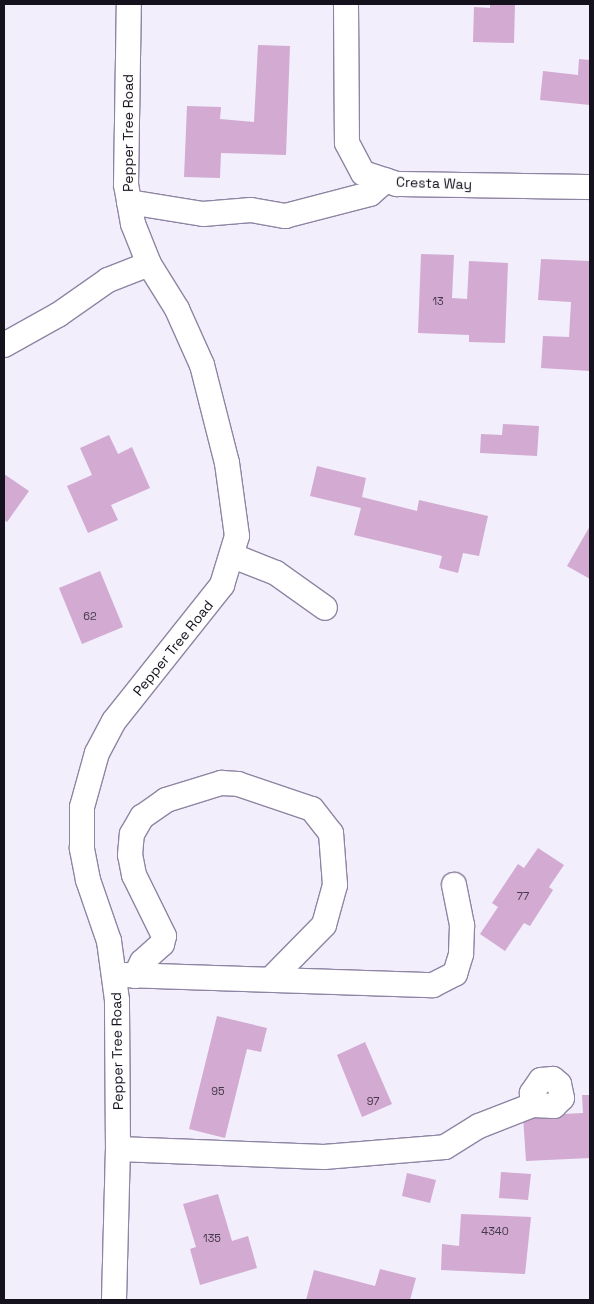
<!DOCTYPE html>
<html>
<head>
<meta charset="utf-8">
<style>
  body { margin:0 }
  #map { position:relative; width:594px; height:1304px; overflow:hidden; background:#f2eefc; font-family:"Space Grotesk",sans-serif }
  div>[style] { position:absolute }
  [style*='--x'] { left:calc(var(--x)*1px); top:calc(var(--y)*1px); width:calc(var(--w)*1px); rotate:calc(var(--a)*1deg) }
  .building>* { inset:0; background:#d2aad2 }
  .roads { filter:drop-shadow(1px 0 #8e85a3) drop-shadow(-1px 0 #8e85a3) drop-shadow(0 1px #8e85a3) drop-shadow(0 -1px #8e85a3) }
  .minor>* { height:24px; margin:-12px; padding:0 12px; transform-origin:12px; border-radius:12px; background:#fff }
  span { translate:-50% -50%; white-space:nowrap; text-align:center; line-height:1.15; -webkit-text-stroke:4px #fefefe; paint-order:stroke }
  .number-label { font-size:11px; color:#44374a }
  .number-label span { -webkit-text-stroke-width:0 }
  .street-label { font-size:14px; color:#15111d }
  .frame { position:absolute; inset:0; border:5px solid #15111d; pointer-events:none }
</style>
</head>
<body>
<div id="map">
  <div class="building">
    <div style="clip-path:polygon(490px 4px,515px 4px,514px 43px,473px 42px,474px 7px,490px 8px)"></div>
    <div style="clip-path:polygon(258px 45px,290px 46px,286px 155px,221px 153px,220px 178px,184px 177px,187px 106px,221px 107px,220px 119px,254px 122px)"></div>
    <div style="clip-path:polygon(579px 59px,590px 60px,590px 105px,540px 100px,543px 71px,578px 75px)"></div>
    <div style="clip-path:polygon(421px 254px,454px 255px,452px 298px,467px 299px,469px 261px,508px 263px,505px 343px,469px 342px,469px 335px,418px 333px)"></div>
    <div style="clip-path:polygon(541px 259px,590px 261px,590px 371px,541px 368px,543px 336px,569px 337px,571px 302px,538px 300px)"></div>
    <div style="clip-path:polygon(503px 424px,539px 426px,537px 456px,480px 453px,481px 434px,502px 435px)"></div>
    <div style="clip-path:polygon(109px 435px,118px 454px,132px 447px,150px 488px,111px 505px,118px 520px,88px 533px,67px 486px,92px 475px,80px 448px)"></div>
    <div style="clip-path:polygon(317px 466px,366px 478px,362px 497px,417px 511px,419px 500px,488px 516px,479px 556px,463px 553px,458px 573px,439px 568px,442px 556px,354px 535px,361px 508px,310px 496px)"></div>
    <div style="clip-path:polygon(4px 474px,29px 491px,7px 522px,4px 520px)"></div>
    <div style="clip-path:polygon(590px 526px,590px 579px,567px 566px)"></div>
    <div style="clip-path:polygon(100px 571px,123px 627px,82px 644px,59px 588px)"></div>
    <div style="clip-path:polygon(538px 848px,564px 865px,549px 887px,553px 890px,530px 926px,524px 923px,505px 951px,480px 934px,498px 907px,492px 903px,518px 864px,524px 868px)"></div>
    <div style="clip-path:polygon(217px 1016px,267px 1028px,261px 1052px,247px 1049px,225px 1138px,189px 1129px)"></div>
    <div style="clip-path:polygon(365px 1042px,392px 1104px,362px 1117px,337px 1055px)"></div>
    <div style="clip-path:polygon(582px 1095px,590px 1095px,590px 1158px,526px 1161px,523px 1116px,583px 1113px)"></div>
    <div style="clip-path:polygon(501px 1172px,531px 1174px,528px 1200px,499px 1198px)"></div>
    <div style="clip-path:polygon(407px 1173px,436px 1180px,430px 1203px,402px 1196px)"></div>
    <div style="clip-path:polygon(218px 1194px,232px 1241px,248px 1236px,257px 1268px,200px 1285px,190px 1249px,196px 1247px,183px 1204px)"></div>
    <div style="clip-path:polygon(461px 1214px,531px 1217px,525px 1274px,441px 1270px,442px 1244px,459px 1246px)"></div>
    <div style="clip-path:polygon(380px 1269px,416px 1278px,410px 1300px,306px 1300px,314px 1270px,375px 1286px)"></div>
  </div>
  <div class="roads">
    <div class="minor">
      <div style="--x:346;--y:4;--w:139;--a:89.6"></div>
      <div style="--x:347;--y:143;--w:34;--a:62"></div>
      <div style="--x:363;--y:173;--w:36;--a:18"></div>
      <div style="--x:397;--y:184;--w:193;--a:0.9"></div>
      <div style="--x:129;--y:202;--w:75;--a:9.2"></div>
      <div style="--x:203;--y:214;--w:48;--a:-4.8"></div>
      <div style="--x:251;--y:210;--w:35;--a:10"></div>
      <div style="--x:285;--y:216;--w:88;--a:-14.5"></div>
      <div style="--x:370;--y:194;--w:21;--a:-41"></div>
      <div style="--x:4;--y:345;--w:62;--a:-29.1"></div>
      <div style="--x:58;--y:315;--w:61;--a:-35"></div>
      <div style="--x:108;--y:280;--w:44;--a:-21.3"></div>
      <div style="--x:233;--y:556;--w:46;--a:21.6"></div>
      <div style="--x:276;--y:573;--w:60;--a:35.5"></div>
      <div style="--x:124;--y:975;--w:309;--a:1.9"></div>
      <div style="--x:433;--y:985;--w:25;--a:-27"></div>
      <div style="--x:455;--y:974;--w:21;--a:-73"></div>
      <div style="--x:461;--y:954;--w:29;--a:-88"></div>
      <div style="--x:462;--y:925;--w:41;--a:-101.3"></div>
      <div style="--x:135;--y:976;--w:16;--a:-63"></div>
      <div style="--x:142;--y:962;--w:27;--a:-42"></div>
      <div style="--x:162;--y:944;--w:8;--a:-76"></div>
      <div style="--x:164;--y:936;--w:68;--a:-116.2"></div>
      <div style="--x:134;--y:875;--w:20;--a:-101"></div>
      <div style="--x:130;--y:855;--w:21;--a:-85"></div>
      <div style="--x:132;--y:834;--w:20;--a:-60"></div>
      <div style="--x:142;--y:817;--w:29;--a:-35"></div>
      <div style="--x:166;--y:800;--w:58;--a:-17.2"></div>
      <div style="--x:221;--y:783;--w:17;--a:3"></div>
      <div style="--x:238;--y:784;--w:78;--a:18.7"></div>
      <div style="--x:312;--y:809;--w:31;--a:52"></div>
      <div style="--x:331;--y:833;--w:52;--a:85.6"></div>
      <div style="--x:335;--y:885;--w:41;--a:105.4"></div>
      <div style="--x:324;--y:925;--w:76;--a:134.5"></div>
      <div style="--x:118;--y:1149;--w:206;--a:2.2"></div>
      <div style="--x:324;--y:1157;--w:121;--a:-4.7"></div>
      <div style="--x:445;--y:1147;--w:40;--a:-32"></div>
      <div style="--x:479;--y:1126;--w:58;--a:-21.3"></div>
      <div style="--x:533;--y:1105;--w:21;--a:3"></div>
      <div style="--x:554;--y:1106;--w:11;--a:-45"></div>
      <div style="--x:562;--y:1098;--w:14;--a:-102"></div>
      <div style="--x:559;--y:1084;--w:8;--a:-140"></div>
      <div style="--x:553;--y:1079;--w:12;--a:175"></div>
      <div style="--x:541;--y:1080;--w:16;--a:125"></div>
      <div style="--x:532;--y:1093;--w:12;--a:85"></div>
      <div style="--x:114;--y:1300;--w:151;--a:-88.5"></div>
      <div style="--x:118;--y:1149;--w:149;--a:-90.4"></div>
      <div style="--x:117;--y:1000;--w:60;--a:-97.7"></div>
      <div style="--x:109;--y:941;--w:65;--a:-109"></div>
      <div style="--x:88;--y:880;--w:33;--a:-101"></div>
      <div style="--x:82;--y:848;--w:41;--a:-90"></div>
      <div style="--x:82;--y:807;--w:56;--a:-74.5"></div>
      <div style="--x:97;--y:753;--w:36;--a:-62"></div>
      <div style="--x:114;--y:721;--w:174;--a:-51.5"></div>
      <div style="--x:222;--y:585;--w:51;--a:-73"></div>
      <div style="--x:237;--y:536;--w:74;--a:-97.8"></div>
      <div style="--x:227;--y:463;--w:101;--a:-104.3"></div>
      <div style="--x:202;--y:365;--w:61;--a:-114.1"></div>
      <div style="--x:177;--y:309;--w:53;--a:-121.9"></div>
      <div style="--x:149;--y:264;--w:43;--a:-111.8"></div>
      <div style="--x:133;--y:224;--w:40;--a:-100"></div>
      <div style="--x:126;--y:185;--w:181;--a:-89.1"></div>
    </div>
  </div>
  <div class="number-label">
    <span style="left:438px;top:301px">13</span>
    <span style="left:90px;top:616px">62</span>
    <span style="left:523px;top:896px">77</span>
    <span style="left:218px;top:1091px">95</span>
    <span style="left:373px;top:1101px">97</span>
    <span style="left:495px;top:1231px">4340</span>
    <span style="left:212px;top:1238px">135</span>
  </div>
  <div class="street-label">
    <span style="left:128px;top:133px;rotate:-90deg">Pepper Tree Road</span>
    <span style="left:434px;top:183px;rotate:2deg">Cresta Way</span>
    <span style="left:173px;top:648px;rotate:-51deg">Pepper Tree Road</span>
    <span style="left:117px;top:1051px;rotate:-91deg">Pepper Tree Road</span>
  </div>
  <div class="frame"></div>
</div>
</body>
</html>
